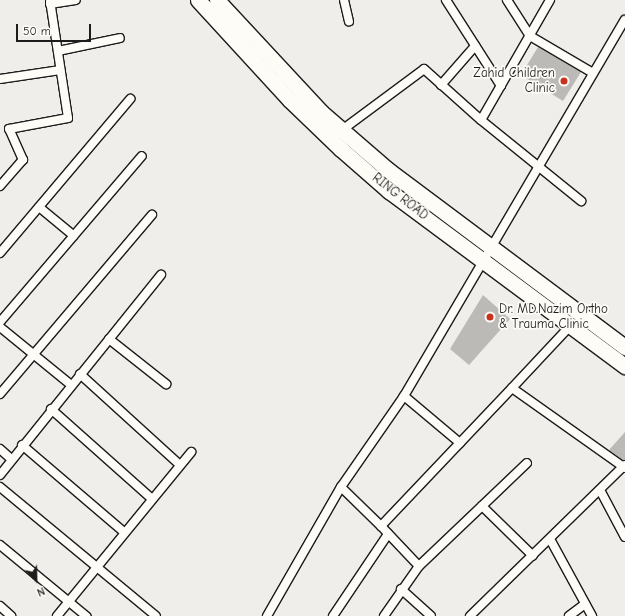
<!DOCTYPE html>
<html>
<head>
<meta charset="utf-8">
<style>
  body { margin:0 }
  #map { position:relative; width:625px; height:616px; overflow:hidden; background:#f0eeea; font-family:"Comic Neue",sans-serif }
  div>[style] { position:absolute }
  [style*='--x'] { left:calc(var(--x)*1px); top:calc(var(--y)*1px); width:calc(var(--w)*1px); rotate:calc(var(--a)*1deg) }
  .building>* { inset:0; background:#bbbab6 }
  .roads { filter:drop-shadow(1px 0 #1c1c1c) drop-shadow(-1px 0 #1c1c1c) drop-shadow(0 1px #1c1c1c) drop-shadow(0 -1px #1c1c1c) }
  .street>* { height:8px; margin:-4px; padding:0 4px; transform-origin:4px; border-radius:4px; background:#fdfcf7 }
  .highway>* { height:15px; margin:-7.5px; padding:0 7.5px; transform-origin:7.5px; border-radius:7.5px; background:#fdfcf7 }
  .dots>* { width:11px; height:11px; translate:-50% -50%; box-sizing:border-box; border:2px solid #fdfcf7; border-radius:50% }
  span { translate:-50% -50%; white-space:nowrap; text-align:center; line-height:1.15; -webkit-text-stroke:3.5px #fdfcf7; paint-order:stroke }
  .poi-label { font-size:13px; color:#1c1c1c }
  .right { translate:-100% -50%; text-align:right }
  .left { translate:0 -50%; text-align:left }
  .street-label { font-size:13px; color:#1c1c1c }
  .north { position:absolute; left:16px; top:560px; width:40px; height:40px; -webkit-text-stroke:3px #fdfcf7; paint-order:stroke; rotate:157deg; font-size:11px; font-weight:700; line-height:16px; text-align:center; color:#1c1c1c }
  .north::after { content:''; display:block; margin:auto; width:14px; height:18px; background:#1c1c1c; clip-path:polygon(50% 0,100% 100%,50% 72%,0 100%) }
  .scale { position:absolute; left:16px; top:24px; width:75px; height:18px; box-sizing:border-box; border:2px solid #1c1c1c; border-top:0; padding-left:5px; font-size:12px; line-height:14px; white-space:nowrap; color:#1c1c1c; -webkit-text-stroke:3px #fdfcf7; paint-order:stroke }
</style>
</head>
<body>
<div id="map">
  <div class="building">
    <div style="clip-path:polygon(538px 47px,581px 72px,563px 101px,521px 75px)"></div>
    <div style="clip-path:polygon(483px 295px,510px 319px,469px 365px,450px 349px)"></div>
    <div style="clip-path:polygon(625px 432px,625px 460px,623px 460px,609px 450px)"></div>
  </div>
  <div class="roads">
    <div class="street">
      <div style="--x:344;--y:0;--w:22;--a:77"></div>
      <div style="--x:446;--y:0;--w:102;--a:57.4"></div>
      <div style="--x:507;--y:0;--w:43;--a:57.4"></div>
      <div style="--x:530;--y:36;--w:73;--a:30.4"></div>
      <div style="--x:550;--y:0;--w:138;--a:119.9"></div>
      <div style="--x:481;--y:120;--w:129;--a:39"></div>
      <div style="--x:50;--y:4;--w:26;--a:-9"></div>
      <div style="--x:58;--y:51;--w:63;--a:-11.8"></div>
      <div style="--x:0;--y:79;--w:61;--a:-8.5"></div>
      <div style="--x:441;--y:85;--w:52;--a:-48.9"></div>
      <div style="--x:342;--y:130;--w:102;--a:-36.6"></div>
      <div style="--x:424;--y:69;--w:76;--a:41.8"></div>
      <div style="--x:0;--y:186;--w:35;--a:-49"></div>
      <div style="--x:23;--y:160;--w:34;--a:-114"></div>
      <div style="--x:9;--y:129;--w:60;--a:-10.6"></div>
      <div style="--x:68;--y:118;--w:119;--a:-98.7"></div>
      <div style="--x:39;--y:207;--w:45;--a:39.6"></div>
      <div style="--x:0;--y:253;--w:202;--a:-49.8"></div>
      <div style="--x:0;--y:322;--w:218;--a:-49.5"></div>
      <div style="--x:571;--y:325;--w:86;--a:133.1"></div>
      <div style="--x:512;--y:388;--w:138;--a:35.3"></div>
      <div style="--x:0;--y:327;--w:92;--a:39.2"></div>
      <div style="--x:109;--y:339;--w:73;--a:38.3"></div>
      <div style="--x:80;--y:374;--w:135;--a:42.3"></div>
      <div style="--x:0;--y:394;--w:235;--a:-49.7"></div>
      <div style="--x:404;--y:396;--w:73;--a:40"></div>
      <div style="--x:51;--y:409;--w:135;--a:41.7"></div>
      <div style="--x:22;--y:445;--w:134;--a:40.5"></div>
      <div style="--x:0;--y:449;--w:15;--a:42"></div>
      <div style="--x:0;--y:475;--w:257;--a:-51.2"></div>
      <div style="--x:0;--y:487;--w:202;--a:39.6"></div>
      <div style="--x:341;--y:487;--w:56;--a:44.3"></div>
      <div style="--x:381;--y:526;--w:190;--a:-46.5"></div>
      <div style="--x:600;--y:490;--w:53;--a:62"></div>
      <div style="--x:482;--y:506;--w:62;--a:-43.7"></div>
      <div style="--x:381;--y:526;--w:55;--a:46.5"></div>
      <div style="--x:419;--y:566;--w:87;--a:-43.6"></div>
      <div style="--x:482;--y:506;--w:71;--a:44.4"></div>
      <div style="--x:550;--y:539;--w:88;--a:61.4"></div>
      <div style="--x:0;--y:545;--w:112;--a:39.5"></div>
      <div style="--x:401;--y:589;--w:40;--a:42"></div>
      <div style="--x:0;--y:606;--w:15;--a:42"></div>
      <div style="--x:57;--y:616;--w:212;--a:-50.7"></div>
      <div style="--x:267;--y:616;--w:149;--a:-60.2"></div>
      <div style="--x:341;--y:487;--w:111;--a:-55.3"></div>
      <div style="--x:404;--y:396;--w:436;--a:-59.6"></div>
      <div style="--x:333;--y:616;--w:99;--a:-56.1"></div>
      <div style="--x:384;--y:616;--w:61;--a:-55"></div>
      <div style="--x:470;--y:616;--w:216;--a:-44.3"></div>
      <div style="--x:569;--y:616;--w:20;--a:-37"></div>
    </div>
    <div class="highway">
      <div style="--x:198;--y:0;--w:136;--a:47.4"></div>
      <div style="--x:290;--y:100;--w:71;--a:43.9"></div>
      <div style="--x:341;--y:149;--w:64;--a:41.2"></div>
      <div style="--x:389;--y:191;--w:294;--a:36.6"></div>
      <div style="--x:217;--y:0;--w:153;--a:47.1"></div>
      <div style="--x:321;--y:112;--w:89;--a:40.9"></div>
      <div style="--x:388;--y:170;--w:296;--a:36.8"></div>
    </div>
  </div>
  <div class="dots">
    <div style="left:564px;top:81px;background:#c8321e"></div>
    <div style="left:490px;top:317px;background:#c8321e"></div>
  </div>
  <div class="poi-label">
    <span class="right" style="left:555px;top:81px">Zahid Children<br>Clinic</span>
    <span class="left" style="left:499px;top:317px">Dr. MD.Nazim Ortho<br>&amp; Trauma Clinic</span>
  </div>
  <div class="street-label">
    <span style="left:400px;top:197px;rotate:38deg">RING ROAD</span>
  </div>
  <div class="north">N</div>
  <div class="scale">50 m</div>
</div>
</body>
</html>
